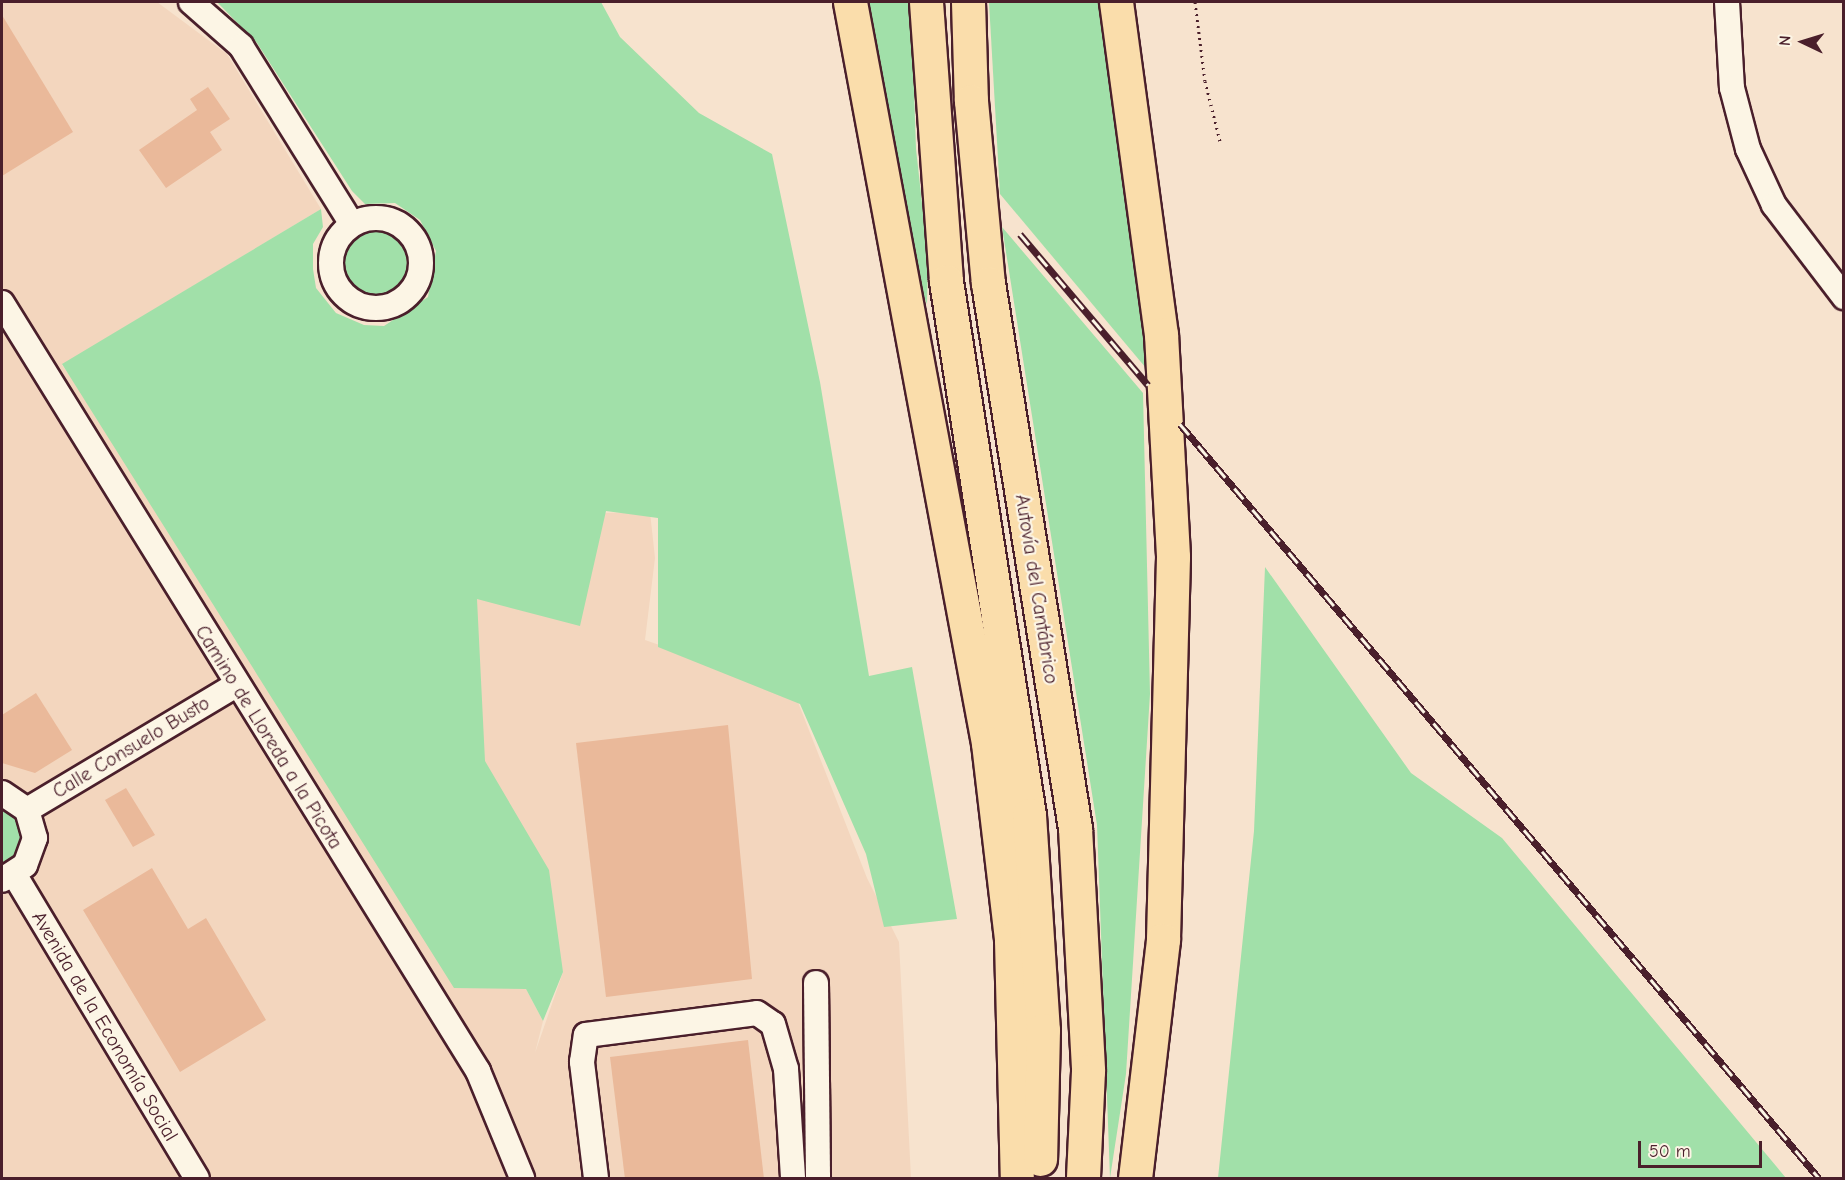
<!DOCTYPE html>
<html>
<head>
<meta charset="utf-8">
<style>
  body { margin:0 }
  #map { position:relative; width:1845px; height:1180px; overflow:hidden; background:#f7e3ce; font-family:"Comic Neue",sans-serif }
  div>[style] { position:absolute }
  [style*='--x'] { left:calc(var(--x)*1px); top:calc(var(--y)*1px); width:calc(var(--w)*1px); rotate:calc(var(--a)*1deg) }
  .built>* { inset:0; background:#f3d6be }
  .green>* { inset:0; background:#a1e0a9 }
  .round { border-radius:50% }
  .building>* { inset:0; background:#eab99a }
  .path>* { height:3px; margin-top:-1.5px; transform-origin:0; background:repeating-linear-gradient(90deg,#4a1f2b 0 1.5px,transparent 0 6px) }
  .roads { filter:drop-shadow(2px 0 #4a1f2b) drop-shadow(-2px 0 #4a1f2b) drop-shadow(0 2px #4a1f2b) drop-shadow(0 -2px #4a1f2b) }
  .minor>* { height:24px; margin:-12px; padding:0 12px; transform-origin:12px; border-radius:12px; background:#fcf5e5 }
  .minor>.ring { margin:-12px; padding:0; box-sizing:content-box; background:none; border:24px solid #fcf5e5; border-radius:50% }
  .highway>* { height:33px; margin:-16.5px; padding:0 16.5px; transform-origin:16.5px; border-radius:16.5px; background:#faddab }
  .rail>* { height:7px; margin-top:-3.5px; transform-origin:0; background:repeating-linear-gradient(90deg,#fcf5e5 0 14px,#4a1f2b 0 28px); box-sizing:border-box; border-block:2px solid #4a1f2b }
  span { translate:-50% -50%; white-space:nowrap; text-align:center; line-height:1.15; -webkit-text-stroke:4.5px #fcf5e5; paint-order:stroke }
  .street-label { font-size:20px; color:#4a1f2b }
  .frame { position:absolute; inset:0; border:3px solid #4a1f2b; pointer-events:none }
  .north { position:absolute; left:1773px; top:12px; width:60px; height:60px; -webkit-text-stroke:4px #fcf5e5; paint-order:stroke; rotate:274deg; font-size:16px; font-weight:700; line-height:24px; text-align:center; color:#4a1f2b }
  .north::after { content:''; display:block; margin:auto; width:21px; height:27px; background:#4a1f2b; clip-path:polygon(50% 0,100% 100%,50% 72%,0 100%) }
  .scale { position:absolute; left:1638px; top:1141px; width:124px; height:27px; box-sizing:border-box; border:3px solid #4a1f2b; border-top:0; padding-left:8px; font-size:18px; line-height:21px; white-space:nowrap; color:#4a1f2b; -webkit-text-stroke:4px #fcf5e5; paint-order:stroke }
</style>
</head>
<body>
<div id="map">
  <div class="built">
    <div style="clip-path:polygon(2px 2px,157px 2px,227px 54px,321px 209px,62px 365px,526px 989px,543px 1021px,535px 1053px,563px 972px,472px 756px,471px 596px,595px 513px,650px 512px,655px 558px,645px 640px,794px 692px,867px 878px,899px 942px,911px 1178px,2px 1178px)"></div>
  </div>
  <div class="green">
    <div style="clip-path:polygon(217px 2px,601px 2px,620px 37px,699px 113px,772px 154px,820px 382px,869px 676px,912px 667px,957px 919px,884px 927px,866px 854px,800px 704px,658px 647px,658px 518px,606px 511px,580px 626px,477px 599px,485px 761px,549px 870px,563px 972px,543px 1021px,526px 989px,454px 988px,62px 364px,321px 209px,323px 227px,313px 244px,313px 269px,316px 288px,336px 313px,364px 325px,384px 326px,428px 297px,436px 251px,420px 220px,395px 203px,365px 204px,352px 191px,257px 43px)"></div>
    <div style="clip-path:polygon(862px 2px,911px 2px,916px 149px,928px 257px,927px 304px,909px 261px)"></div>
    <div style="clip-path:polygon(989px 2px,1104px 2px,1151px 374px,1000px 194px)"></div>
    <div style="clip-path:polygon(1002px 227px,1143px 393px,1150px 694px,1126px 1074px,1110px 1178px,1097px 825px)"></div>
    <div class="round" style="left:341px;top:231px;width:66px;height:66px"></div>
    <div style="clip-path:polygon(1265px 567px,1411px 773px,1502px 838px,1786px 1178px,1218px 1178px,1254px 831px)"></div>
    <div style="clip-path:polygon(2px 803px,16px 813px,25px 834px,18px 857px,2px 870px)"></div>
  </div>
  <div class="building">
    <div style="clip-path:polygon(2px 15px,73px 132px,2px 176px)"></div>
    <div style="clip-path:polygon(208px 87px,230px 119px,210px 132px,222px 150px,166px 188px,139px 150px,197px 110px,190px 99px)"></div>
    <div style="clip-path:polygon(36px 693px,72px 750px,35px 773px,2px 763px,2px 715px)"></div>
    <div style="clip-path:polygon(728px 725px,752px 979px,606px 997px,576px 743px)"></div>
    <div style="clip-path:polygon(126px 788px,155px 835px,133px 847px,105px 800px)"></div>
    <div style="clip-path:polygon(152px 868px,188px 929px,206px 918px,266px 1020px,180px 1072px,83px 910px)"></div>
    <div style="clip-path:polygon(748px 1040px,764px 1179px,625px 1179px,610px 1057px)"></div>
  </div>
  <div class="path">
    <div style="--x:1195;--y:2;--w:80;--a:82.8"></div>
    <div style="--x:1205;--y:81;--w:62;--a:76"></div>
  </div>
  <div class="roads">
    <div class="minor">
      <div style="--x:191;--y:2;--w:67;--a:41.3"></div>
      <div style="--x:241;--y:46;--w:210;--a:58.1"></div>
      <div style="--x:1727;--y:2;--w:86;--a:86.7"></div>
      <div style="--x:1732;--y:88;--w:63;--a:75.3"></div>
      <div style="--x:1748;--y:149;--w:62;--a:65.1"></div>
      <div style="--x:1774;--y:205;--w:116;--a:52.7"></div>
      <div class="ring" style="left:331px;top:218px;width:66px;height:66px"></div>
      <div style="--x:2;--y:303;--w:904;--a:58.21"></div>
      <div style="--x:478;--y:1071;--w:116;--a:67.6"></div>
      <div style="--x:2;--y:793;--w:30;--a:34"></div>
      <div style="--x:27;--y:810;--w:29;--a:74"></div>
      <div style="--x:35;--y:838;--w:29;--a:110"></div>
      <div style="--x:25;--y:865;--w:27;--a:147"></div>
      <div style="--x:27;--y:810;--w:244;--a:-30.9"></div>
      <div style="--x:14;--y:874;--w:355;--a:59"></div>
      <div style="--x:816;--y:983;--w:195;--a:89.4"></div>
      <div style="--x:596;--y:1178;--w:117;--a:-96.9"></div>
      <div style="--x:582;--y:1062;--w:27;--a:-82"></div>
      <div style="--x:586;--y:1035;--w:172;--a:-7.3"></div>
      <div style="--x:757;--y:1013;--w:19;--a:35"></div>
      <div style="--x:773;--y:1024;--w:47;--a:73.9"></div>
      <div style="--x:786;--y:1069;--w:109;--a:86.3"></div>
    </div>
    <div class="highway">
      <div style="--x:850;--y:2;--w:754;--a:79.45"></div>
      <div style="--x:988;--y:743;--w:198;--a:83.3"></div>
      <div style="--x:1011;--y:940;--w:238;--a:88.6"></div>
      <div style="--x:926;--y:2;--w:280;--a:85.9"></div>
      <div style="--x:946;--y:281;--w:540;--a:81.17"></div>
      <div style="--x:1029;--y:815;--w:215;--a:86.3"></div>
      <div style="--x:1043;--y:1030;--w:129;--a:91.3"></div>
      <div style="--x:968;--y:2;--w:99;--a:88.3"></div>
      <div style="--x:971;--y:101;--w:183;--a:84.7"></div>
      <div style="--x:988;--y:283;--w:552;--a:80.93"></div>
      <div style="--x:1075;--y:828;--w:243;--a:86.9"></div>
      <div style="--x:1088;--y:1071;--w:107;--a:92.7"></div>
      <div style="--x:1116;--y:2;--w:335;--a:82.3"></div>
      <div style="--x:1161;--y:334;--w:223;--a:86.9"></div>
      <div style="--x:1173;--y:557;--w:383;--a:91.5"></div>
      <div style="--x:1163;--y:940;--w:240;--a:96.7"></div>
    </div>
  </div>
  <div class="rail">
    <div style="--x:1020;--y:234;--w:198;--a:49.7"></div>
    <div style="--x:1180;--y:424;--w:988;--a:49.72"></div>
  </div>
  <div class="street-label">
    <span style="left:1037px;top:589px;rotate:81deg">Autovía del Cantábrico</span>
    <span style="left:269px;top:737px;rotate:58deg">Camino de Lloreda a la Picota</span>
    <span style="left:131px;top:747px;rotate:-31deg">Calle Consuelo Busto</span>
    <span style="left:105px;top:1026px;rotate:59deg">Avenida de la Economía Social</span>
  </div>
  <div class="frame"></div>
  <div class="north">N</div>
  <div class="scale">50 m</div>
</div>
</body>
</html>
